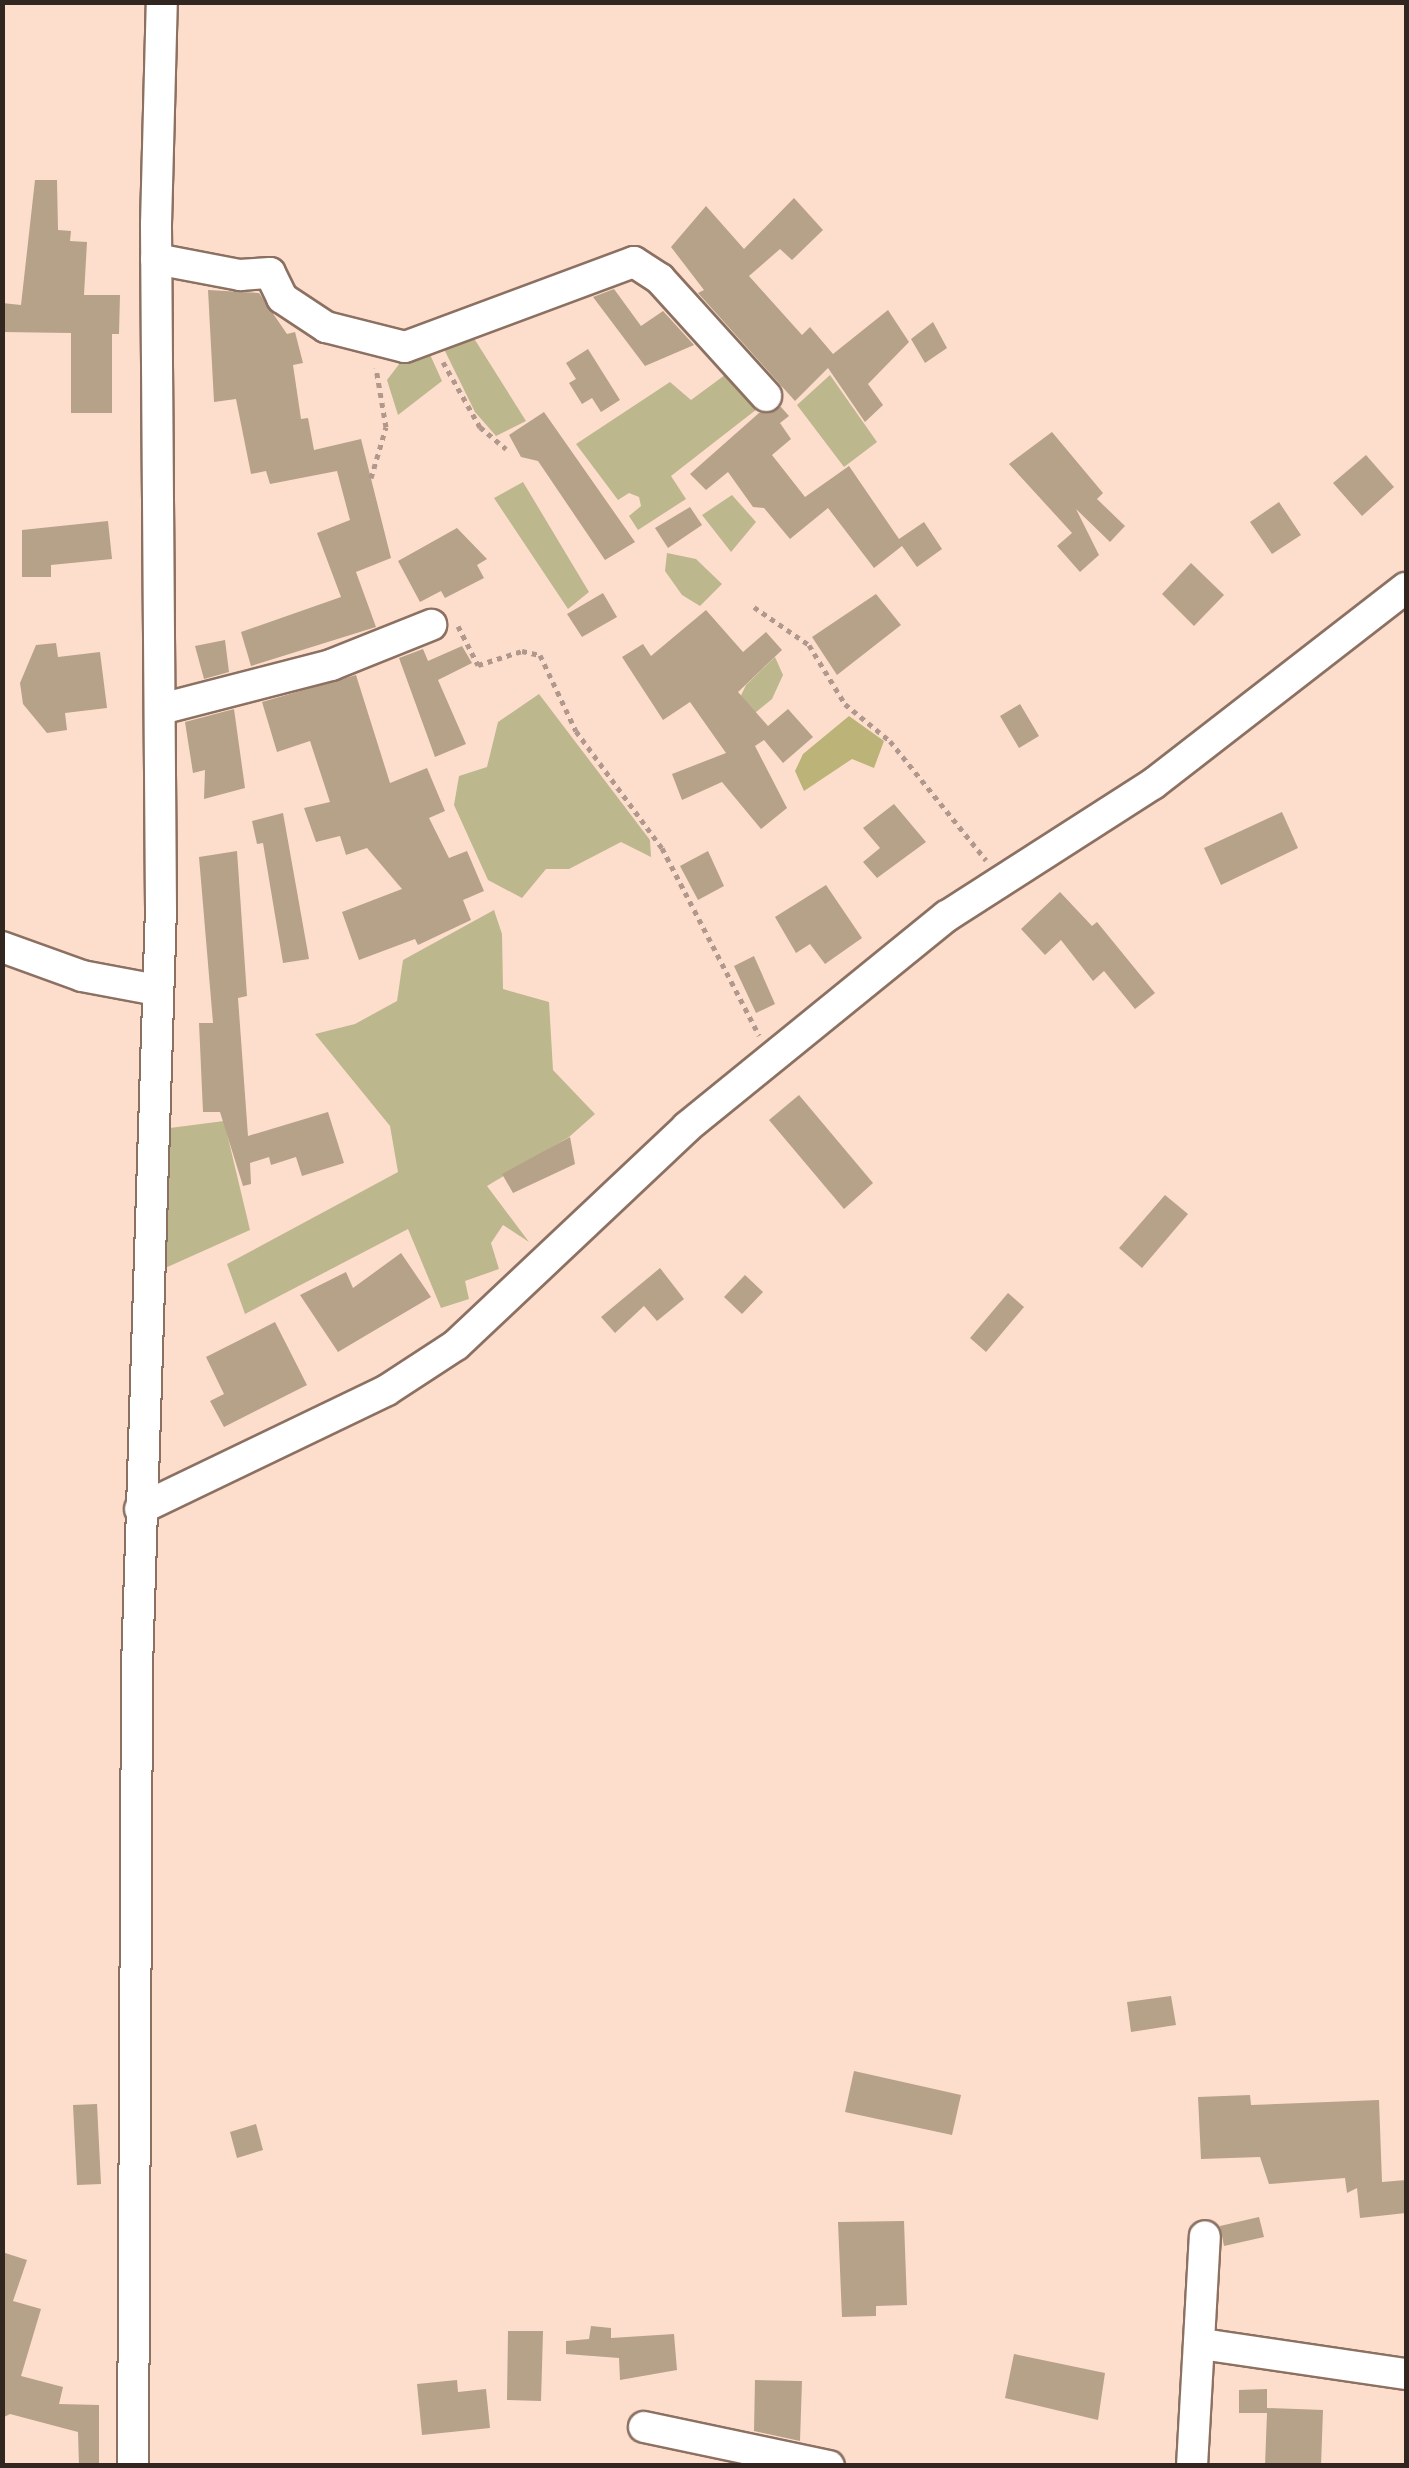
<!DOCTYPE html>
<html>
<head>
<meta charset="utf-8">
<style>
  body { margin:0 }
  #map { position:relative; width:1409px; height:2468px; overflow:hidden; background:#fddecd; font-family:Cabin,sans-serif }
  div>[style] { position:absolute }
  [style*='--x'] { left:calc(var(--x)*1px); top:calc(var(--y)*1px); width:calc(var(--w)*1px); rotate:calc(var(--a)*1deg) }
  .green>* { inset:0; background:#bdb78d }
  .forest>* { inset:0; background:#bcb378 }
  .building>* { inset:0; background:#b5a289 }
  .path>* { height:5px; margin-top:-2.5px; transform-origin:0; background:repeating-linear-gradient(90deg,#b0988c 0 5px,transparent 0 10px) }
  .roads { filter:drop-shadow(2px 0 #8c7162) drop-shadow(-2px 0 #8c7162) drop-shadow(0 2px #8c7162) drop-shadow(0 -2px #8c7162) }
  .street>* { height:30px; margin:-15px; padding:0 15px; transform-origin:15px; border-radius:15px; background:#fff }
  span { translate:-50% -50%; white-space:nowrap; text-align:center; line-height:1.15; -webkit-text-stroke:8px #fcf0e9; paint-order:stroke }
  .frame { position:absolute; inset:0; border:5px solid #322620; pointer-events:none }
</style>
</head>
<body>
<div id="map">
  <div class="green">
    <div style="clip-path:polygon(470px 332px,526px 421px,496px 436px,475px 412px,440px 341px)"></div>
    <div style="clip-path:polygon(427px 348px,442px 381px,398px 415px,387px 380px,400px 363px)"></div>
    <div style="clip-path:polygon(729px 372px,757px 409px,671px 476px,686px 499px,638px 530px,629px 516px,641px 506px,639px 497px,629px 493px,618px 500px,576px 444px,670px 382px,691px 400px)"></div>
    <div style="clip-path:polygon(830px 375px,877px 442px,844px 467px,797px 405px)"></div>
    <div style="clip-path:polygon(523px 482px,589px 592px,568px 609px,494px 498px)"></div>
    <div style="clip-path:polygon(732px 495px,756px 522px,731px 552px,702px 515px)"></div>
    <div style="clip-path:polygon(667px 553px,696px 559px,722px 584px,700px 606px,682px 595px,665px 571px)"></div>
    <div style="clip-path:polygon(775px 657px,783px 675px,772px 699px,738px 727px,736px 706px,746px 685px)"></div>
    <div style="clip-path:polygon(539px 694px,650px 840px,651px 857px,621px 842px,569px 869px,546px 869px,522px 898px,488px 880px,454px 805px,459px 776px,487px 767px,498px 722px)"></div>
    <div style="clip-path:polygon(494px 910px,502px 934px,503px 989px,549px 1002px,553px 1070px,595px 1114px,569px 1137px,487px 1186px,529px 1242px,503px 1225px,491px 1243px,499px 1269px,465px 1281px,469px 1299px,441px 1308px,408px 1229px,245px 1314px,227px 1264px,398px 1172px,390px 1126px,315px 1034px,355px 1024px,397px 1001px,403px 960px)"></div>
    <div style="clip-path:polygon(224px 1121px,250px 1230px,154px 1273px,162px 1129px)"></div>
  </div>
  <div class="forest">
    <div style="clip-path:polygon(849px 716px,884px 741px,874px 768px,852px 759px,804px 791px,795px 771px,803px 754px)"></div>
  </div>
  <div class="building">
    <div style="clip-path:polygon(35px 180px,57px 180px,58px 230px,71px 231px,70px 241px,87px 242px,84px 295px,120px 295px,119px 334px,112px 334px,112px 413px,71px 413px,71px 333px,2px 332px,2px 303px,21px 305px)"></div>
    <div style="clip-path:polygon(794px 198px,823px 230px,792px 260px,780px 249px,749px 276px,802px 335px,810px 327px,833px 354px,888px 310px,909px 342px,868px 384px,883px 405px,865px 422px,828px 368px,795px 401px,698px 293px,704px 290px,671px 247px,706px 206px,744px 249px)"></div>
    <div style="clip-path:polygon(614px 289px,641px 326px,663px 311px,694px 345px,645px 366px,593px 297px)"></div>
    <div style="clip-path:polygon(208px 290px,259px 293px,287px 334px,295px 332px,303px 363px,293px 365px,301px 419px,308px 418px,314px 450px,361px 439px,391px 558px,356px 572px,376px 627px,251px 666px,241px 632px,341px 597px,317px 533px,350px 520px,337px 471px,270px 484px,266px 471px,251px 474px,236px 399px,214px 402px)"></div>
    <div style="clip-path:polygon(933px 322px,947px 348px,925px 363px,911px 339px)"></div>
    <div style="clip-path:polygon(588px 349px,620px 400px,601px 412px,592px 398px,582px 404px,569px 383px,576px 379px,566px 363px)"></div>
    <div style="clip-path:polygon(781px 407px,789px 416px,780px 423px,791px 439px,772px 455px,805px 497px,849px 466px,899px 539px,924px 522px,942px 549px,917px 567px,902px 546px,874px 568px,828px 508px,790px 539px,764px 508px,753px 507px,728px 472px,706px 490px,690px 474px,759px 413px)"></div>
    <div style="clip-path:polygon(544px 412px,635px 542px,605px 560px,538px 461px,521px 457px,509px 435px)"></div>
    <div style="clip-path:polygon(1052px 432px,1103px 493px,1097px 499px,1125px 526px,1110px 542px,1076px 509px,1099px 555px,1080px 572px,1057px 546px,1072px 533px,1009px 464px)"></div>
    <div style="clip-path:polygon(1366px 455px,1394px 487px,1362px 516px,1333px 483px)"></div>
    <div style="clip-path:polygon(1279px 502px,1301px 535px,1272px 554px,1250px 522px)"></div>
    <div style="clip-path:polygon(690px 507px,702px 525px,668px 548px,655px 528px)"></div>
    <div style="clip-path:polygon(108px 521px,112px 559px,51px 565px,51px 577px,22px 577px,22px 530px)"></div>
    <div style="clip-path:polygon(457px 528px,487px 559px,477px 565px,484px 578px,445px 598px,441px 591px,420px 602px,398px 561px)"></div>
    <div style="clip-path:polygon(1191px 563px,1224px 595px,1194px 626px,1162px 594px)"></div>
    <div style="clip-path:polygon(603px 593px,617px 617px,582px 637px,567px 614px)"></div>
    <div style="clip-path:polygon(876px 594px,901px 625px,837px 675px,812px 637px)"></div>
    <div style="clip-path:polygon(706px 610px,743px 652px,766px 632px,782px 650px,738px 692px,768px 726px,788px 709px,813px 737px,783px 763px,764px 740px,755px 746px,787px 808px,761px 829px,722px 782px,682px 800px,672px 774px,726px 753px,690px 702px,663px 720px,622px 657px,643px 644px,651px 656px)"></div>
    <div style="clip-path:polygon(225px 640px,229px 672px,204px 679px,195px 646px)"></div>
    <div style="clip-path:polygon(56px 643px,58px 657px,100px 652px,107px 708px,65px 713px,67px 730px,47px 733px,23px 704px,20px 683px,36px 645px)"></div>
    <div style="clip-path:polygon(462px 646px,472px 663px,438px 680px,466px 744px,435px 757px,399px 658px,423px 649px,428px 661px)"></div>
    <div style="clip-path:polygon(356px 675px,390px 783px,427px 768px,445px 811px,429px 818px,449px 858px,467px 851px,484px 891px,463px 900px,471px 920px,418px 945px,415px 939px,359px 960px,342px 912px,402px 889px,367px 848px,346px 855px,340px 836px,316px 842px,304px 808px,330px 802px,310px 741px,277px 752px,262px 702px)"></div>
    <div style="clip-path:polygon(1020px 704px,1039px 736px,1019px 748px,1000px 716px)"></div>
    <div style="clip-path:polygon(234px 709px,245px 788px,204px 799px,205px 770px,193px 773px,185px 722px)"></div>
    <div style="clip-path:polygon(894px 804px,926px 842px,877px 878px,863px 862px,880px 848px,863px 828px)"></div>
    <div style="clip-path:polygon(1282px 812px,1298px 848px,1221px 885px,1204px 848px)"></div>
    <div style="clip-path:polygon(283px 813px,309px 959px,283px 963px,263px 843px,257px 844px,252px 821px)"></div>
    <div style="clip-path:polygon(237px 851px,247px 996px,238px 998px,248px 1136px,328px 1112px,344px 1163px,302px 1176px,296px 1157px,271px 1165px,269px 1157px,250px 1163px,251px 1184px,243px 1186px,220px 1112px,203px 1112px,199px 1023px,213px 1023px,199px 857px)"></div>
    <div style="clip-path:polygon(708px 851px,724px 886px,698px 900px,680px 866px)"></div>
    <div style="clip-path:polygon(826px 885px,862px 938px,825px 964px,810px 944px,796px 953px,775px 917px)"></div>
    <div style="clip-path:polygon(1060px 892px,1092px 926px,1097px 922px,1155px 993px,1135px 1009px,1104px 971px,1093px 981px,1061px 940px,1045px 955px,1021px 929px)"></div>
    <div style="clip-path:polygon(754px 956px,775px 1004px,756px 1013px,734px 966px)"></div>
    <div style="clip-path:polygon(799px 1095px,873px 1183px,844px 1209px,769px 1120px)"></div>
    <div style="clip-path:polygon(570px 1137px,575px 1164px,513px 1193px,502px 1174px)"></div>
    <div style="clip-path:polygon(1165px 1195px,1188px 1214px,1142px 1268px,1119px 1248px)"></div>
    <div style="clip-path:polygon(401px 1253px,431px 1297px,338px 1352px,300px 1295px,346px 1272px,353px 1288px)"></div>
    <div style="clip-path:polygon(660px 1268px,684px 1299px,657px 1321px,644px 1306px,615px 1333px,601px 1317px)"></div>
    <div style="clip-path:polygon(745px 1275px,763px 1292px,742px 1314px,724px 1297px)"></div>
    <div style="clip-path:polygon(1008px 1293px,1024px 1307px,986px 1352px,970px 1338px)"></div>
    <div style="clip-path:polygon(275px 1322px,307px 1385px,224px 1427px,210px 1401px,224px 1394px,206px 1357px)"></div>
    <div style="clip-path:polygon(1171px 1996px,1176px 2025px,1131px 2032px,1127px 2002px)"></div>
    <div style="clip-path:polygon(854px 2071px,961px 2095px,952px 2135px,845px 2112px)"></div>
    <div style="clip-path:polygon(1250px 2095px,1251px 2105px,1379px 2100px,1382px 2182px,1406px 2180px,1406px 2213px,1360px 2218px,1357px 2188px,1347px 2193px,1345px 2178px,1269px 2184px,1260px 2157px,1201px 2159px,1198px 2097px)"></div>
    <div style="clip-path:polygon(97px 2104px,101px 2184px,77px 2185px,73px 2105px)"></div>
    <div style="clip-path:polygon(256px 2124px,263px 2150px,237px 2158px,230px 2132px)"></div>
    <div style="clip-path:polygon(1259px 2217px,1264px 2237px,1224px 2246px,1220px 2226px)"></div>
    <div style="clip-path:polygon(904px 2221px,907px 2305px,876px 2306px,876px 2316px,842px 2317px,838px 2222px)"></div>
    <div style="clip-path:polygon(2px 2252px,27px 2260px,13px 2301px,41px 2309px,21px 2376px,63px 2387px,59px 2404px,99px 2405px,99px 2466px,79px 2466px,78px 2432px,10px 2414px,2px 2418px)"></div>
    <div style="clip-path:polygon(591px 2326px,611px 2328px,611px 2338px,674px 2334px,677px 2370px,620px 2380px,619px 2358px,566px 2354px,566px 2341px,589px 2339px)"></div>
    <div style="clip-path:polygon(508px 2331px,543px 2331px,541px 2401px,507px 2400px)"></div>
    <div style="clip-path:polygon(1014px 2354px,1105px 2373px,1098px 2420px,1005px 2398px)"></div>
    <div style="clip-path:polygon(457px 2380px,458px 2392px,486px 2389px,490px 2428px,422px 2435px,417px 2384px)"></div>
    <div style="clip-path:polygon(755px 2380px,802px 2381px,800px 2441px,754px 2431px)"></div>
    <div style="clip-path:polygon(1267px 2389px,1267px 2408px,1323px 2410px,1321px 2466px,1265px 2466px,1267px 2413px,1239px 2413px,1239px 2390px)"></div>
  </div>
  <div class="path">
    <div style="--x:443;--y:362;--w:75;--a:60.4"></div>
    <div style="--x:480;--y:427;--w:34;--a:40"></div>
    <div style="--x:371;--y:478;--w:53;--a:-73.6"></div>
    <div style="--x:386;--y:427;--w:60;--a:-99.6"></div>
    <div style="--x:754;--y:607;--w:67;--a:34.6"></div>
    <div style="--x:809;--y:645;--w:69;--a:58.6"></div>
    <div style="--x:845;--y:704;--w:58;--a:39.4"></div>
    <div style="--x:890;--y:741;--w:153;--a:51.1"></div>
    <div style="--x:458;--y:626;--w:44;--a:62.9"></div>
    <div style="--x:478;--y:665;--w:46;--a:-17.7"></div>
    <div style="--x:522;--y:651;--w:18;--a:13"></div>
    <div style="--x:540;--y:655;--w:84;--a:64.7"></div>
    <div style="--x:576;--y:731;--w:145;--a:53.7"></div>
    <div style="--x:662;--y:848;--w:211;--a:62.6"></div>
  </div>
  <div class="roads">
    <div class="street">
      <div style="--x:156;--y:259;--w:86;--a:10.8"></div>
      <div style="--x:240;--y:275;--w:30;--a:-4"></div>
      <div style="--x:270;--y:273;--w:28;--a:64"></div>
      <div style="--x:282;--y:298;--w:53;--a:33.4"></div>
      <div style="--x:326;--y:327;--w:81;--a:14.2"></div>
      <div style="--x:405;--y:347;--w:244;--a:-20.4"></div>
      <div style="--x:634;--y:262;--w:31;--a:33"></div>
      <div style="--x:660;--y:279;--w:158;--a:47.8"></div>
      <div style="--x:161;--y:709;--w:176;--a:-14.5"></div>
      <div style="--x:331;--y:665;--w:108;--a:-21.8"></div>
      <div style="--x:2;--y:947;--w:85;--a:19.9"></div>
      <div style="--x:82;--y:976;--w:76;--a:10.6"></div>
      <div style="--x:140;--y:1509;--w:274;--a:-25.7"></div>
      <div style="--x:387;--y:1390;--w:82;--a:-33.1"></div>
      <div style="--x:456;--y:1345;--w:318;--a:-43.3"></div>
      <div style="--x:687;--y:1127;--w:335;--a:-39.1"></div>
      <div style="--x:947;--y:916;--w:245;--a:-32.7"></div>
      <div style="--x:1153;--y:784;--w:320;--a:-37.8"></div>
      <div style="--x:1202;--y:2344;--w:206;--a:8.4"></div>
      <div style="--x:644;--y:2427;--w:189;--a:11.9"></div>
      <div style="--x:133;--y:2466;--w:799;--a:-89.71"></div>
      <div style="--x:137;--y:1667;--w:758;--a:-88.19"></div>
      <div style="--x:161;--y:909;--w:685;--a:-90.42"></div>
      <div style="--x:156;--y:224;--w:222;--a:-88.5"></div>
      <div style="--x:1192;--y:2466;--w:230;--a:-86.8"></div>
    </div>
  </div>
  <div class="frame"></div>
</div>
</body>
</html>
